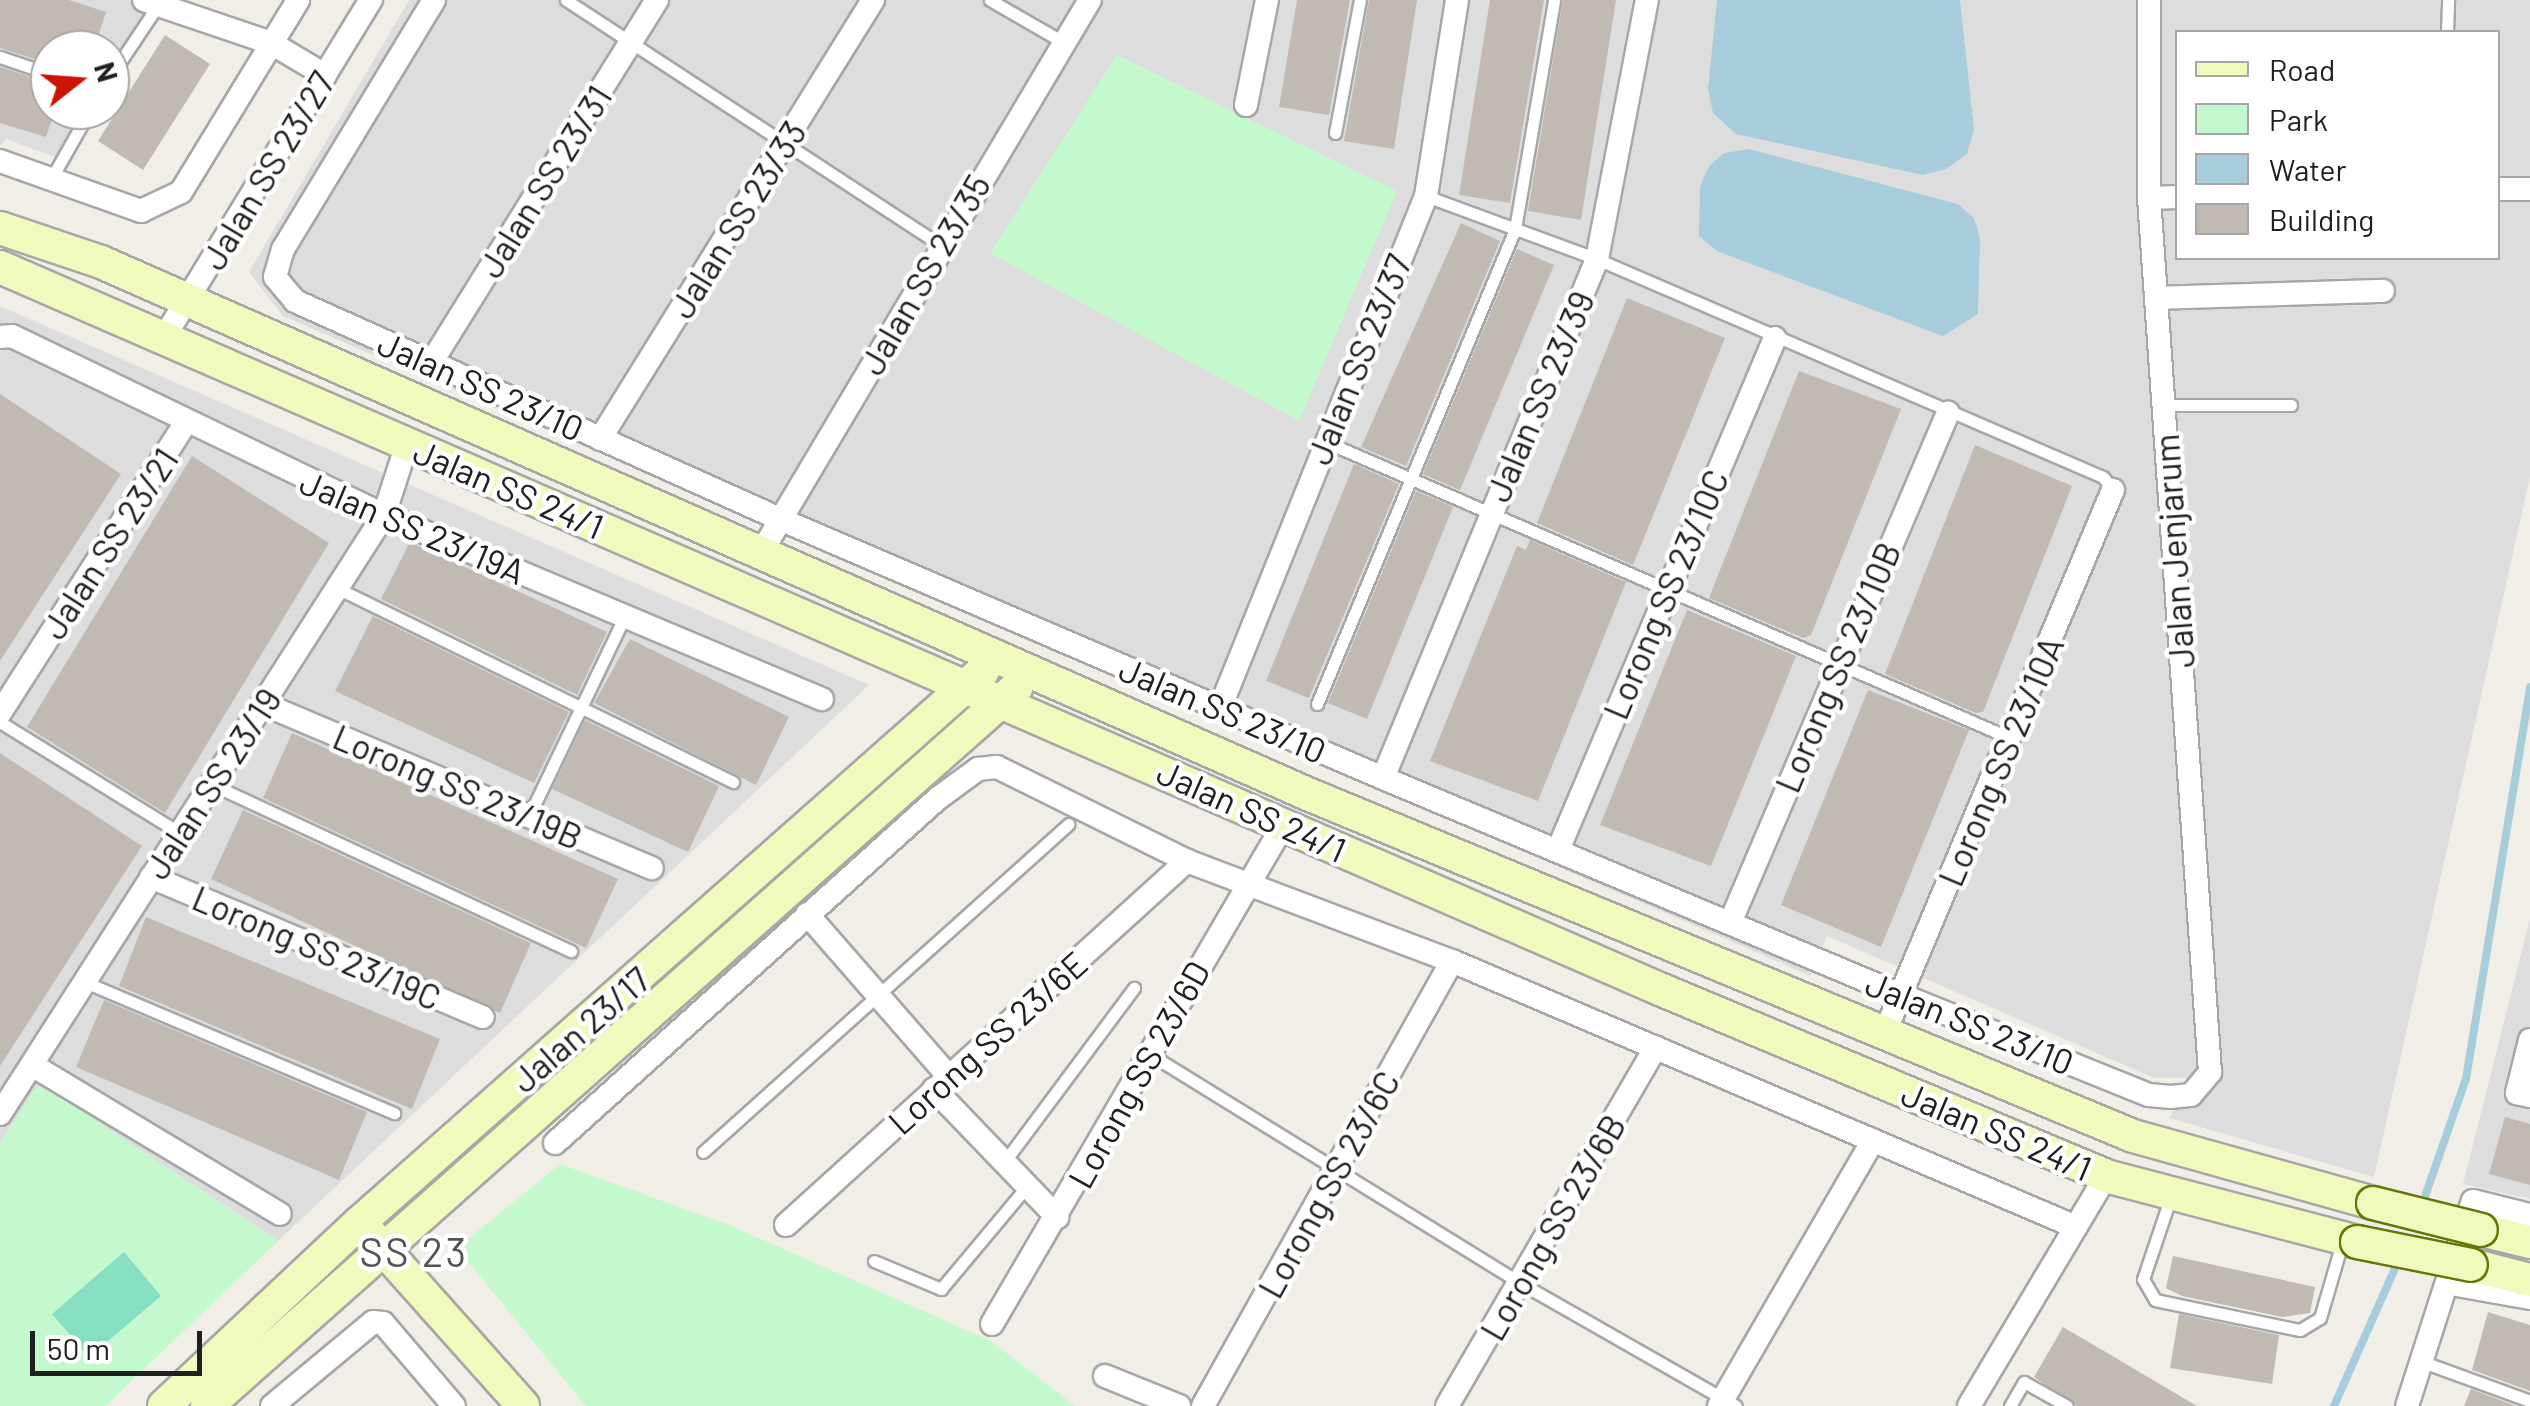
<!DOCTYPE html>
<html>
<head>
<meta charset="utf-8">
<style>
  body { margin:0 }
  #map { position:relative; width:2530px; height:1406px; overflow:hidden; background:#f0eee6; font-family:Barlow,sans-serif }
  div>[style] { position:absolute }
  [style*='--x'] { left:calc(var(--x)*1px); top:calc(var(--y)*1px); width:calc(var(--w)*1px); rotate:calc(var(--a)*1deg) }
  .residential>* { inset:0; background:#dedddd }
  .park>* { inset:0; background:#c4f9cd }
  .pitch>* { inset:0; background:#86dec3 }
  .water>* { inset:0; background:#a7cddd }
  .stream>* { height:8px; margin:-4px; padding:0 4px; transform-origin:4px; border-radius:4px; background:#a7cddd }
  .building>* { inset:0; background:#c1bab3 }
  .roads { filter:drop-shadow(2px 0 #a7a7a7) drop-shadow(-2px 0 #a7a7a7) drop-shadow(0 2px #a7a7a7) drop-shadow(0 -2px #a7a7a7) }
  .lane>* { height:11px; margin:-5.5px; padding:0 5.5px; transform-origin:5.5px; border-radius:5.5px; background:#fff }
  .street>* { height:22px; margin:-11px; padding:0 11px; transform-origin:11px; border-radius:11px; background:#fff }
  .secondary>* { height:32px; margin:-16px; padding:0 16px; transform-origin:16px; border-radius:16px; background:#f1f9bc }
  .bridges { filter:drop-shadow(2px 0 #627706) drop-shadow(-2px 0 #627706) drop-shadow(0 2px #627706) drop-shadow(0 -2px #627706) }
  .secondary-bridge>* { height:32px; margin:-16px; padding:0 16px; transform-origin:16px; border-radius:16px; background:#f1f9bc }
  span { translate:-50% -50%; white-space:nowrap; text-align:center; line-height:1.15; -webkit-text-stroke:9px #fff; paint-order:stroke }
  .street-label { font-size:35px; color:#202020 }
  .quarter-label { font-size:40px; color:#535353; letter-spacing:2.5px }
  .legend { position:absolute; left:2175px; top:30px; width:325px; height:230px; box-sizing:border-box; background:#fff; border:2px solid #a6a6a6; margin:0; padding:12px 18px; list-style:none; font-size:30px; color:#202020 }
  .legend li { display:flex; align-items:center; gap:20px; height:50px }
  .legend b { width:50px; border:2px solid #a6a6a6 }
  .north { position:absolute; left:30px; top:30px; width:100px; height:100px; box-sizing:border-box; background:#fff; border:2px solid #a6a6a6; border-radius:50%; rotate:73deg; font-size:28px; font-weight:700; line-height:40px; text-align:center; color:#202020 }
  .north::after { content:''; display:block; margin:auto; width:35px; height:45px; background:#cd1303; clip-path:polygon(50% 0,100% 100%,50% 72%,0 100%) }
  .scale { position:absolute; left:30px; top:1331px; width:172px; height:45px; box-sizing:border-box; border:5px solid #202020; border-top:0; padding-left:12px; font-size:30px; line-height:35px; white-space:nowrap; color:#202020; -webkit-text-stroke:8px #fff; paint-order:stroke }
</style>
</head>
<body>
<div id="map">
  <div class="residential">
    <div style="clip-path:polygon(0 0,168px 0,110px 93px,110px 50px,50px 50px,50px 110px,100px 110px,68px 162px,6px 139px,0 146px)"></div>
    <div style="clip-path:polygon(evenodd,409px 0,2530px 0,2530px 477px,2374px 1177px,2169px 1118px,2192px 1078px,2154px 1078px,1827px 936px,1811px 976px,283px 316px,249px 272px,409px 0,2178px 32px,2498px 32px,2498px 258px,2178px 258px,2178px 32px)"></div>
    <div style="clip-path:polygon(0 306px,869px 685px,278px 1241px,40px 1084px,0 1143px)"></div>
    <div style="clip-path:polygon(2530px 919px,2530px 1199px,2463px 1184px)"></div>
  </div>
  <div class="park">
    <div style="clip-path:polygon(1117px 55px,1397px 191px,1299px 421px,990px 253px)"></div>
    <div style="clip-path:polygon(39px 1083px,278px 1241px,105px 1406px,0 1406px,0 1143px)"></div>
    <div style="clip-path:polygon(560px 1164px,729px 1225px,991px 1341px,1075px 1406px,586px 1406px,457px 1248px)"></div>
  </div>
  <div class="pitch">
    <div style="clip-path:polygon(124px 1252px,161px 1296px,89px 1357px,52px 1314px)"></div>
  </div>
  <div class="water">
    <div style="clip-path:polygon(1717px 0,1960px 0,1974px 130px,1967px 154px,1946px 169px,1923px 175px,1736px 134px,1713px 113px,1708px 89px)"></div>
    <div style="clip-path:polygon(1749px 149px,1958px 204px,1974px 218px,1980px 239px,1978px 314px,1943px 336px,1717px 251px,1699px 236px,1700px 187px,1709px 166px,1724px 153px)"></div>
  </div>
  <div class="stream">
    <div style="--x:2422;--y:1205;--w:133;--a:-70.8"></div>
    <div style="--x:2466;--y:1079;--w:397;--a:-80.7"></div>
    <div style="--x:2334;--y:1406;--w:161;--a:-66.1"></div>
  </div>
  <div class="building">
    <div style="clip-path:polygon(0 0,69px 0,106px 12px,94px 50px,50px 50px,50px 64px,0 48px)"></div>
    <div style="clip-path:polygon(1297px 0,1350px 0,1329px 115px,1279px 107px)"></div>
    <div style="clip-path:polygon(1369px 0,1417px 0,1394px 149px,1344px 141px)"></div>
    <div style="clip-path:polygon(1490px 0,1544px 0,1510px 203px,1459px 195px)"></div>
    <div style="clip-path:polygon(1563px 0,1616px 0,1581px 220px,1528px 211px)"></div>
    <div style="clip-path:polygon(165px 35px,210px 64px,143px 170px,98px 141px)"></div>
    <div style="clip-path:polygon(0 67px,50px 83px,50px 110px,55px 110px,46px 137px,0 123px)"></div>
    <div style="clip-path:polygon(1461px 223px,1500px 241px,1406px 466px,1361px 447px)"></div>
    <div style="clip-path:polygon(1517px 249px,1554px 265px,1460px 490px,1423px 474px)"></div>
    <div style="clip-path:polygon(1627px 298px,1725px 338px,1633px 565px,1537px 523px)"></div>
    <div style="clip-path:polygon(1799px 371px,1901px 409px,1811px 635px,1803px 638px,1709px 598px)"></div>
    <div style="clip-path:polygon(0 394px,121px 474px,0 661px)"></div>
    <div style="clip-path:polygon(1975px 445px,2072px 486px,1983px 712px,1976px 713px,1885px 674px)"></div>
    <div style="clip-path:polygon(192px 456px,329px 543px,165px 813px,27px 727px)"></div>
    <div style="clip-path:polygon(1354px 464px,1399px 484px,1309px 698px,1266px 681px)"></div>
    <div style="clip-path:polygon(1416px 491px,1453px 507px,1367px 719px,1328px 703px)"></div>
    <div style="clip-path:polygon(1530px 540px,1626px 582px,1538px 801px,1430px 761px,1517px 546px,1526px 550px)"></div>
    <div style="clip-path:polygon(410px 542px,607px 632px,577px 695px,381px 599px)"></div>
    <div style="clip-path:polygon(1687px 610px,1796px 656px,1711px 866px,1600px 825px)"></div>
    <div style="clip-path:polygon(373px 616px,569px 712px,534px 783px,335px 691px)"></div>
    <div style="clip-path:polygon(630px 639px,789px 717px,756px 785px,594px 703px)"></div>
    <div style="clip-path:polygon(1868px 690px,1969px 730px,1881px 947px,1781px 905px)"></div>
    <div style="clip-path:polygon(585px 720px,719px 786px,688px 852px,552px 789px)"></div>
    <div style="clip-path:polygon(292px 733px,618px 879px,586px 948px,263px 798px)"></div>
    <div style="clip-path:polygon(0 753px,142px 846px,0 1066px)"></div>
    <div style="clip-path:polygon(243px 810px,531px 943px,500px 1013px,211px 879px)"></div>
    <div style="clip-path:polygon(146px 917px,440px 1039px,412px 1109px,119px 986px)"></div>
    <div style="clip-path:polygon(104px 1000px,367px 1112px,339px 1180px,76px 1067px)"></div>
    <div style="clip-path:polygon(2505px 1117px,2530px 1124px,2530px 1185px,2489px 1174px)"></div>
    <div style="clip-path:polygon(2173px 1256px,2315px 1287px,2310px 1313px,2282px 1317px,2182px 1296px,2166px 1288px)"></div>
    <div style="clip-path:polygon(2488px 1312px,2530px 1325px,2530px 1391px,2472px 1370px)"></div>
    <div style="clip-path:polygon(2179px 1314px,2279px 1335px,2272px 1384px,2170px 1368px)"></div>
    <div style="clip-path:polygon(2063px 1327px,2087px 1341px,2197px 1406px,2076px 1406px,2034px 1377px)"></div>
    <div style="clip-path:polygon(2471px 1389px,2516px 1406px,2464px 1406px)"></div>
  </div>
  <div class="roads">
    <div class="lane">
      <div style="--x:566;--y:0;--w:447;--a:33.2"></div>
      <div style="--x:990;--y:0;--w:84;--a:29.9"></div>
      <div style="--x:2447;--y:32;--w:32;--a:-88"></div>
      <div style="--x:0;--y:57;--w:53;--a:18.8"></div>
      <div style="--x:110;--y:77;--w:87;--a:-56.3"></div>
      <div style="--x:1335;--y:133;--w:135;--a:-79.4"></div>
      <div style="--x:51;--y:179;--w:79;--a:-60.5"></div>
      <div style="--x:1426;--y:196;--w:182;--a:20.2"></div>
      <div style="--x:1597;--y:259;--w:551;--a:23.31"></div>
      <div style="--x:2103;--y:477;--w:16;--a:52"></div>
      <div style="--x:2163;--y:405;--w:128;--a:0"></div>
      <div style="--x:1326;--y:442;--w:745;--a:23.4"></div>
      <div style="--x:337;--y:588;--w:441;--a:26.1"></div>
      <div style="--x:1317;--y:704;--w:515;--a:-67.37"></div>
      <div style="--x:1515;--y:229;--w:232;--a:-80.3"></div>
      <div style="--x:0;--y:722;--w:211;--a:31.7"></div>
      <div style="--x:211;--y:784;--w:397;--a:24.9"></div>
      <div style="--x:529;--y:816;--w:222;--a:-64.4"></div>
      <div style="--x:85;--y:982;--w:336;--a:23"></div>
      <div style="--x:1148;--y:1053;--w:440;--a:31.7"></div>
      <div style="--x:1522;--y:1284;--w:246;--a:29.7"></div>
      <div style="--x:703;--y:1152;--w:491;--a:-41.9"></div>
      <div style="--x:1005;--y:1161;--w:216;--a:-53.3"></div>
      <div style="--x:2171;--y:1196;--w:88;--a:108.6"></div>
      <div style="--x:2143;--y:1279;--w:24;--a:60"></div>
      <div style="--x:2155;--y:1300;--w:148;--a:11.7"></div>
      <div style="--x:2300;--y:1330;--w:23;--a:-31"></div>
      <div style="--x:2320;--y:1318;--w:78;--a:-73.7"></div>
      <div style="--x:874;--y:1261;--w:73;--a:22.7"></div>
      <div style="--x:941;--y:1289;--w:136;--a:-50.1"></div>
      <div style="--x:2423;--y:1362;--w:114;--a:20"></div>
      <div style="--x:2010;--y:1406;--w:28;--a:-60"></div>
      <div style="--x:2024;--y:1382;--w:49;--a:29.2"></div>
    </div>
    <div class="street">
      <div style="--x:144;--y:0;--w:134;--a:18.7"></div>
      <div style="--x:271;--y:43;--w:63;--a:30.7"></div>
      <div style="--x:434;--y:0;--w:291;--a:121.2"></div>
      <div style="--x:283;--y:249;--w:29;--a:106"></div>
      <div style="--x:275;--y:277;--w:31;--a:50"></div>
      <div style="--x:295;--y:301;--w:534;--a:24.21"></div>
      <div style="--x:782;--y:520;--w:654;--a:23.23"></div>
      <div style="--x:1383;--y:778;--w:562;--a:22.73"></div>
      <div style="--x:1901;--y:995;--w:267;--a:22"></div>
      <div style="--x:2149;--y:1095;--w:22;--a:5"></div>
      <div style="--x:2171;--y:1097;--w:20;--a:-6"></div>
      <div style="--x:2191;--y:1095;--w:30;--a:-50"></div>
      <div style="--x:2210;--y:1072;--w:876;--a:-93.99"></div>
      <div style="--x:2149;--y:198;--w:198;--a:-90"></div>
      <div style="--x:1246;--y:105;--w:107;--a:-78.7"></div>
      <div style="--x:0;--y:161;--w:150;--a:19.5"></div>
      <div style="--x:141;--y:211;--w:44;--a:-25.4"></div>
      <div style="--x:181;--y:192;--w:225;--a:-58.6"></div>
      <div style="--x:2498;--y:189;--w:31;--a:0"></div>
      <div style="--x:2149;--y:198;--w:29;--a:-2"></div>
      <div style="--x:2156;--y:298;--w:227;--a:-1.8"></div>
      <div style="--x:0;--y:337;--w:12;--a:-5"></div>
      <div style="--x:12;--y:336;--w:413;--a:25.7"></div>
      <div style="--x:384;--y:515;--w:475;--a:22.8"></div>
      <div style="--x:163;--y:339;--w:398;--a:-58.5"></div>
      <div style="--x:431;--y:363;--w:428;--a:-58.1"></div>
      <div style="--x:600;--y:439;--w:517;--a:-58.12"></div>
      <div style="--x:762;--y:551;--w:641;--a:-59.24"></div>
      <div style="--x:263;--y:704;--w:422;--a:22.9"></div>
      <div style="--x:1220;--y:708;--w:552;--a:-68.08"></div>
      <div style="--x:1426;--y:196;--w:198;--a:-81"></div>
      <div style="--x:0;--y:713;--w:343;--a:-57.4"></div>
      <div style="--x:1383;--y:778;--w:561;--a:-67.59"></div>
      <div style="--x:1597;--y:259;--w:264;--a:-79.1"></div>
      <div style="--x:1558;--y:850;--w:556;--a:-67.03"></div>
      <div style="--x:151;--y:877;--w:360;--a:22.9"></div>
      <div style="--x:807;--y:914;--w:216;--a:48.9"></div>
      <div style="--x:1730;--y:923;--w:555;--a:-66.86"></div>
      <div style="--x:1885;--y:1032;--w:588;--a:-67.19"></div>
      <div style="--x:2530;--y:1040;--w:55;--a:103.8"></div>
      <div style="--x:2517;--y:1093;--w:13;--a:13"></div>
      <div style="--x:32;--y:1065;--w:289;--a:31"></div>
      <div style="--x:934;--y:1089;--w:178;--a:46.1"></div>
      <div style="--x:0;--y:1114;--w:712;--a:-57.34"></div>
      <div style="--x:384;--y:515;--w:75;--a:-72.1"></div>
      <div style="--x:555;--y:1143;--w:514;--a:-42"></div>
      <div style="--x:937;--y:799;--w:51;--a:-36.2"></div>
      <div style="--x:978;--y:769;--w:19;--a:-6"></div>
      <div style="--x:997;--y:767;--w:212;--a:26.3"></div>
      <div style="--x:1187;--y:861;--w:283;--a:20.7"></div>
      <div style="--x:1452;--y:961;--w:678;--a:23.09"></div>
      <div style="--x:786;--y:1225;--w:542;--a:-42.23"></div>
      <div style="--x:2451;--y:1284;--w:80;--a:10"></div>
      <div style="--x:992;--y:1324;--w:579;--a:-59.72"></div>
      <div style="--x:1105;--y:1376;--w:80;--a:22.1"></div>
      <div style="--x:272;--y:1406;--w:131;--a:-39.7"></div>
      <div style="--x:373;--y:1322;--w:10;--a:6"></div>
      <div style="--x:383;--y:1323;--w:109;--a:49.5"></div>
      <div style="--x:1203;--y:1406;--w:510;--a:-60.77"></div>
      <div style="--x:1447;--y:1406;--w:415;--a:-59.8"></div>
      <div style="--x:1719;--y:1406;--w:307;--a:-59.9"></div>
      <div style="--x:1969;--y:1406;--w:268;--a:-59.2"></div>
      <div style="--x:2407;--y:1406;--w:215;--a:-72.2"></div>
      <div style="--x:2473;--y:1201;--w:59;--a:13.8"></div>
    </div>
    <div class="secondary">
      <div style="--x:0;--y:228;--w:107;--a:18.6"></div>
      <div style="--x:101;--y:262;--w:1314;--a:23.79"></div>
      <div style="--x:1303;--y:792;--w:898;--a:22.51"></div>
      <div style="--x:2133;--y:1136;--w:249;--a:15.6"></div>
      <div style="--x:0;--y:267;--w:1812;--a:23.51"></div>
      <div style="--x:1662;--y:990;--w:481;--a:22.7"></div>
      <div style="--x:2106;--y:1176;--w:260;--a:14.7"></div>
      <div style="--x:2481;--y:1230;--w:50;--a:13.8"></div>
      <div style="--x:370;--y:1234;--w:230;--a:48.3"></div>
      <div style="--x:2471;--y:1265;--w:61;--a:14.3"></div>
      <div style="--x:164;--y:1406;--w:267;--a:-43.2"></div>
      <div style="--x:359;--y:1223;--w:833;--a:-41.5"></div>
      <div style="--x:207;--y:1406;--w:1082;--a:-41.59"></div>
    </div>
  </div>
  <div class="bridges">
    <div class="secondary-bridge">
      <div style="--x:2373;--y:1203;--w:111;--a:14"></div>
      <div style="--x:2357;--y:1242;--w:116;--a:11.4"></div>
    </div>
  </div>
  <div class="street-label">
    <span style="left:267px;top:170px;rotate:-59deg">Jalan SS 23/27</span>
    <span style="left:544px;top:181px;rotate:-58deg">Jalan SS 23/31</span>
    <span style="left:737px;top:219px;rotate:-58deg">Jalan SS 23/33</span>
    <span style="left:924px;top:274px;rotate:-60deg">Jalan SS 23/35</span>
    <span style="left:1358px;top:359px;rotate:-68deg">Jalan SS 23/37</span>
    <span style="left:481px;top:385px;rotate:24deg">Jalan SS 23/10</span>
    <span style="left:1539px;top:396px;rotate:-67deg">Jalan SS 23/39</span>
    <span style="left:509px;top:488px;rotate:23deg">Jalan SS 24/1</span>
    <span style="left:413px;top:526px;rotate:23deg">Jalan SS 23/19A</span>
    <span style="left:109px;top:543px;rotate:-57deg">Jalan SS 23/21</span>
    <span style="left:2173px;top:551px;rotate:-94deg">Jalan Jenjarum</span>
    <span style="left:1665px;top:594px;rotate:-67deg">Lorong SS 23/10C</span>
    <span style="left:1837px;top:667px;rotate:-67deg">Lorong SS 23/10B</span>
    <span style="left:1223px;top:709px;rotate:23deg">Jalan SS 23/10</span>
    <span style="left:2000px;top:761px;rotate:-67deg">Lorong SS 23/10A</span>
    <span style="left:212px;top:783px;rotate:-57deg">Jalan SS 23/19</span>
    <span style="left:458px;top:786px;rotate:23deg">Lorong SS 23/19B</span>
    <span style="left:1252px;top:810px;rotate:24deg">Jalan SS 24/1</span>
    <span style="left:317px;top:947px;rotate:23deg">Lorong SS 23/19C</span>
    <span style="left:1970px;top:1022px;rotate:22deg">Jalan SS 23/10</span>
    <span style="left:580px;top:1029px;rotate:-41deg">Jalan 23/17</span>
    <span style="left:987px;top:1042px;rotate:-42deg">Lorong SS 23/6E</span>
    <span style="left:1138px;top:1074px;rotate:-61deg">Lorong SS 23/6D</span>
    <span style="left:1997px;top:1130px;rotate:23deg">Jalan SS 24/1</span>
    <span style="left:1328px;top:1184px;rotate:-61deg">Lorong SS 23/6C</span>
    <span style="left:1552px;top:1227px;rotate:-60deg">Lorong SS 23/6B</span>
  </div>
  <div class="quarter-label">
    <span style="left:414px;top:1251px">SS 23</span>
  </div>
  <ul class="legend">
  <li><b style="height:12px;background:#f1f9bc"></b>Road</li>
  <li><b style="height:28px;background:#c4f9cd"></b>Park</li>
  <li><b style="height:28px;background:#a7cddd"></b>Water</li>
  <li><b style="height:28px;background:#c1bab3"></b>Building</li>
  </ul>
  <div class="north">N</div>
  <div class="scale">50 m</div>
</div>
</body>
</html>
